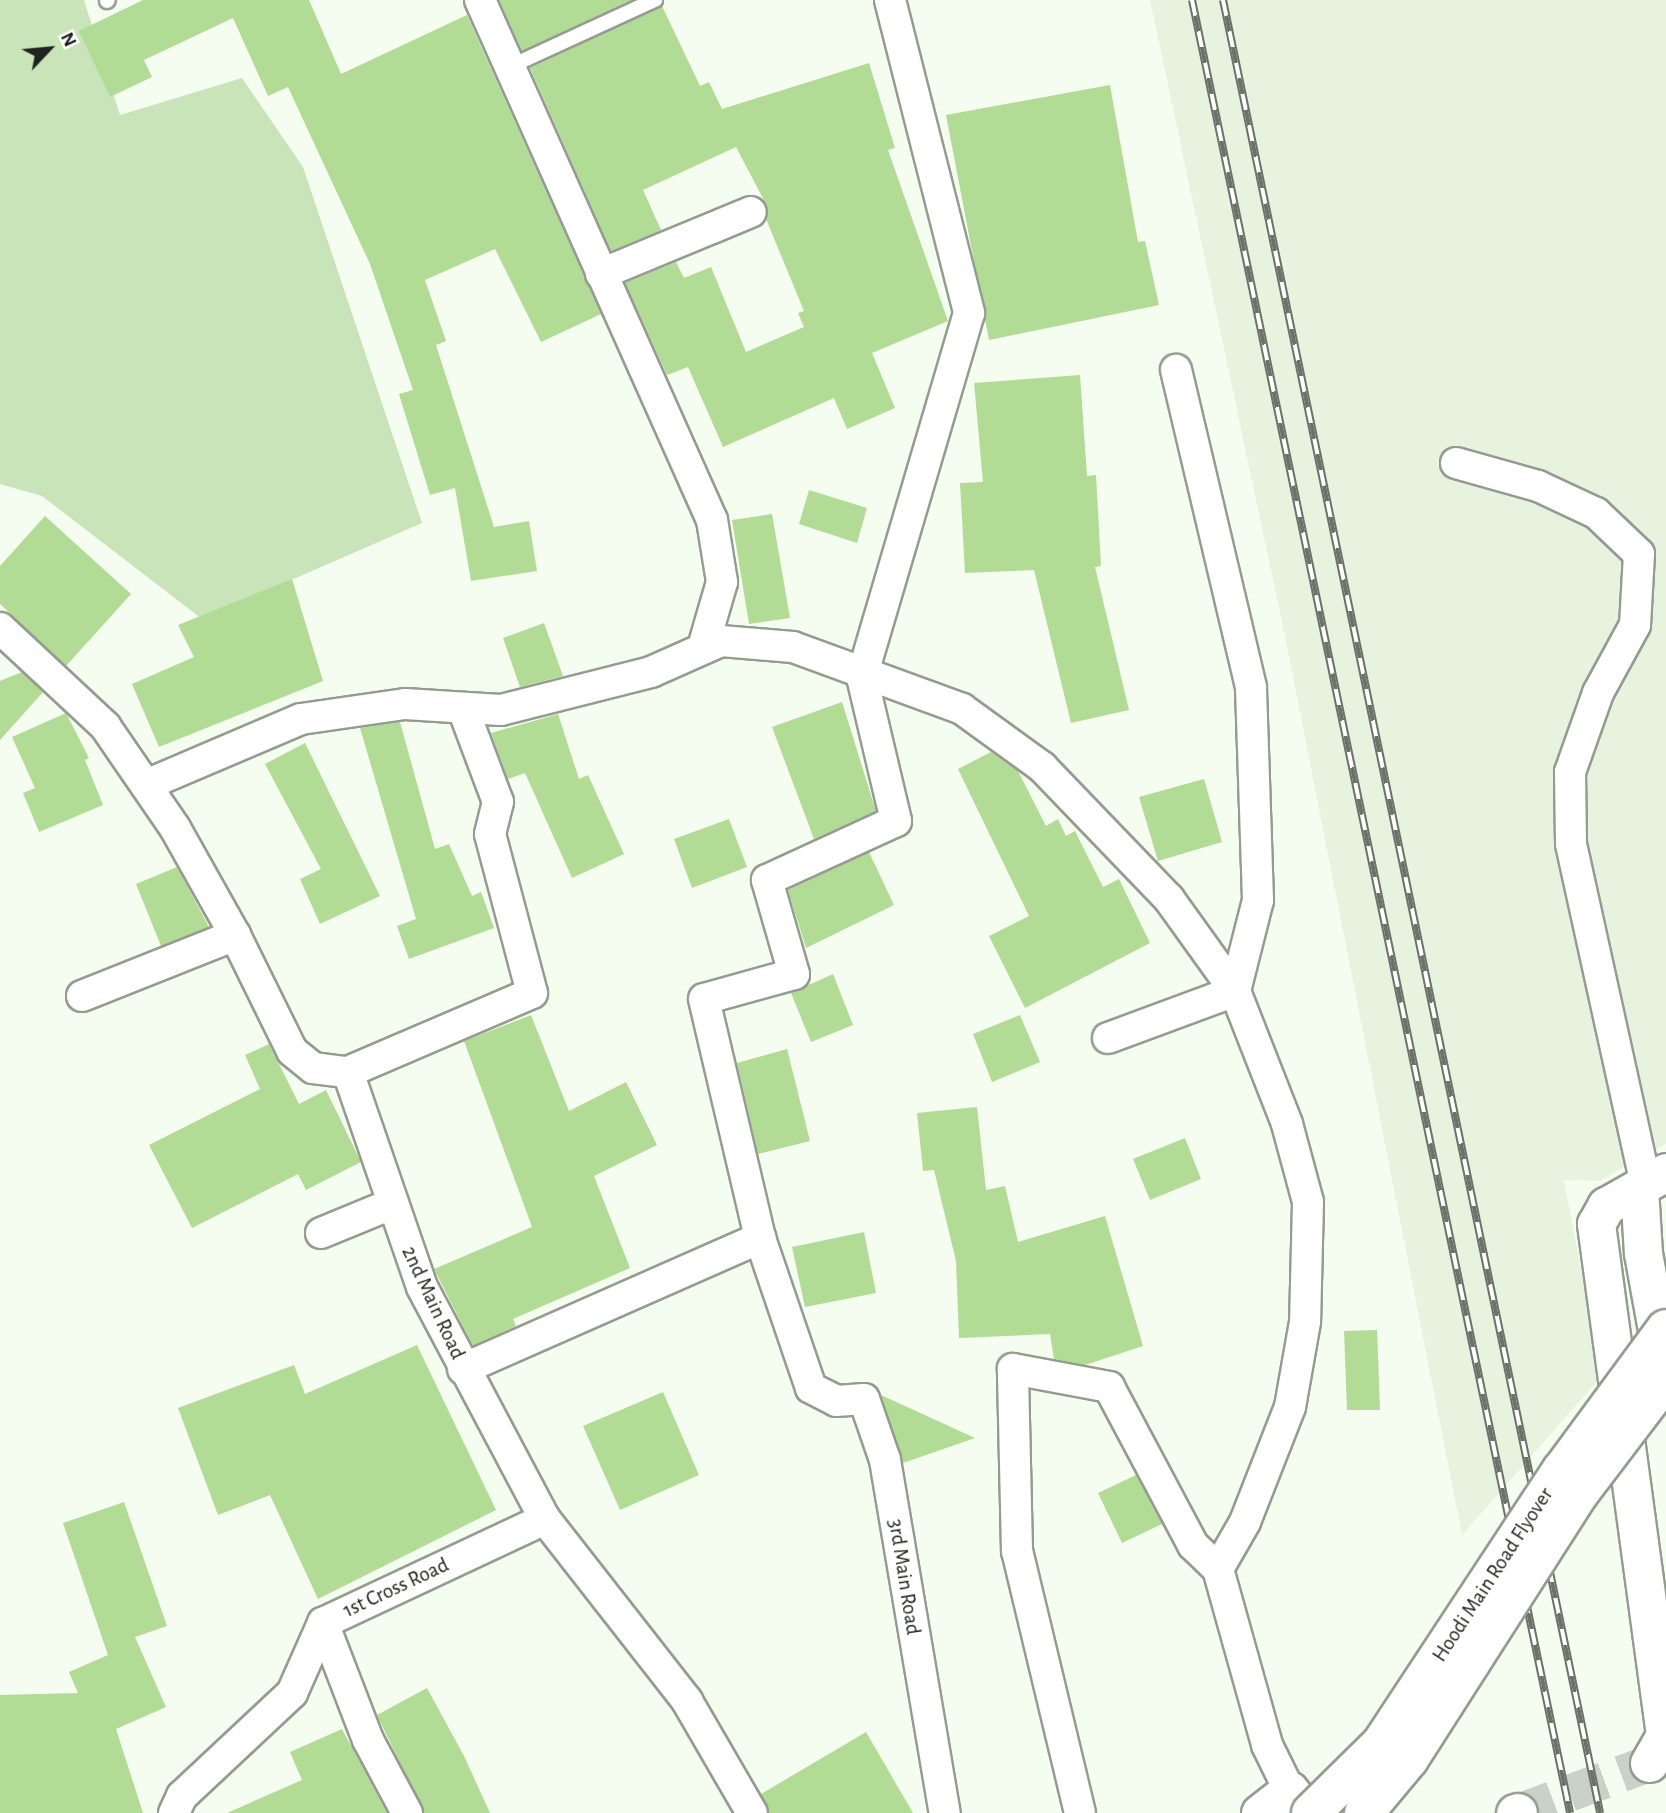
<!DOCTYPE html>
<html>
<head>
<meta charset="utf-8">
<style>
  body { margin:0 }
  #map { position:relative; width:1666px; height:1813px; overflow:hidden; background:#f5fdf0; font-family:"Alegreya Sans",sans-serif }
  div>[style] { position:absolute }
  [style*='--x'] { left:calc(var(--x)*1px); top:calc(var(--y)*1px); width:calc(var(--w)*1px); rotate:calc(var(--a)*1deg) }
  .built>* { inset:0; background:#e7f3df }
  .green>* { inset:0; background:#c9e4b8 }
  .building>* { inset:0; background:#b2db96 }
  .tertiary-tunnel>* { height:37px; margin-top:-18.5px; transform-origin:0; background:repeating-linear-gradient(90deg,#cad1c6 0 37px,transparent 0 55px) }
  .roads { filter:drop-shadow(2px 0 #949c90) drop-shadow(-2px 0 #949c90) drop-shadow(0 2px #949c90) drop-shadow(0 -2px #949c90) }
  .service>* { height:14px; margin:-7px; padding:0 7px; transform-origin:7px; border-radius:7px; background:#fff }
  .minor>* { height:30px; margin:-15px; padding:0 15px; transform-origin:15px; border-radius:15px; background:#fff }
  .tertiary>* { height:37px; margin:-18.5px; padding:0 18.5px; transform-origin:18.5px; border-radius:18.5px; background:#fff }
  .rail>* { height:8px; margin-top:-4px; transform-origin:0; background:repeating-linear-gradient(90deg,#fff 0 16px,#6c7169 0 32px); box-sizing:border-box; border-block:2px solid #6c7169 }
  .bridges { filter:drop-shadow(2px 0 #949c90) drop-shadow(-2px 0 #949c90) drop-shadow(0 2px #949c90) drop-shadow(0 -2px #949c90) }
  .secondary-bridge>* { height:38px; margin:-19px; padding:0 19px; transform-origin:19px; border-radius:19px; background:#fff }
  span { translate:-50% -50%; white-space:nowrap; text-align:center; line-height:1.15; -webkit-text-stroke:5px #fff; paint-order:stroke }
  .street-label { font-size:21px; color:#20231e }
  .north { position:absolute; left:14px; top:14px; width:70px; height:70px; -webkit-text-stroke:5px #fff; paint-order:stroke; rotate:64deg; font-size:19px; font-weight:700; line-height:28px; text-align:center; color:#20231e }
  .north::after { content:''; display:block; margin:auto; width:24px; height:32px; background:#20231e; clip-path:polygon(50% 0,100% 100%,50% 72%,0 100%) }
</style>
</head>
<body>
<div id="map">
  <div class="built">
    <div style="clip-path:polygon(1150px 0,1666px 0,1666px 1144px,1599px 1181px,1564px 1180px,1601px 1377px,1462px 1535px,1286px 641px)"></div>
  </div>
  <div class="green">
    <div style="clip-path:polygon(0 0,84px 0,120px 115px,242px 78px,303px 167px,422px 523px,202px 619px,42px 496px,0 484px)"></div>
  </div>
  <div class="building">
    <div style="clip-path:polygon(143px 0,309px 0,341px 74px,467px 15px,601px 314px,541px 342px,495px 249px,425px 280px,446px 341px,436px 345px,494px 527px,529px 521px,537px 571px,471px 581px,455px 488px,430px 495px,399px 394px,413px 390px,370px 264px,288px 87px,268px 96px,233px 18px,144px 60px,152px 77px,110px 97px,79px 31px)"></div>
    <div style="clip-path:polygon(499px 0,632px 0,522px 51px)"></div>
    <div style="clip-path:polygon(662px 6px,700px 86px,709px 82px,722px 109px,869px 63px,895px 148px,888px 150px,948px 321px,872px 353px,895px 408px,847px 429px,834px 398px,723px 447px,688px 367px,667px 375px,625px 283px,676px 262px,684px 278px,711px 267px,746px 352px,804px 327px,798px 313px,804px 311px,766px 219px,767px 206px,736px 147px,643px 190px,661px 230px,611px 251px,530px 68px)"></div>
    <div style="clip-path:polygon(1110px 85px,1138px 242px,1145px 241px,1159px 305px,989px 340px,946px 115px)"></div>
    <div style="clip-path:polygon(1080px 375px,1087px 476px,1096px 475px,1101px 566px,1095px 567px,1129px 710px,1071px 723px,1034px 570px,965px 573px,960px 483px,983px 482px,974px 383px)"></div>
    <div style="clip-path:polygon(809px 490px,867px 508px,857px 543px,799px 524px)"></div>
    <div style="clip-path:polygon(772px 514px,790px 618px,749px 624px,732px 520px)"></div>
    <div style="clip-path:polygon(45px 516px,131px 594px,66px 666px,0 604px,0 566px)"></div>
    <div style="clip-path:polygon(292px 579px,323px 681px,159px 747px,132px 684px,194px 657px,178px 625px)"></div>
    <div style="clip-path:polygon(544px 623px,563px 676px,520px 687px,503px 638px)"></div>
    <div style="clip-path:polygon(22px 672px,43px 692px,0 740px,0 681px)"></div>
    <div style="clip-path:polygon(842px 702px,876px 811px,814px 839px,772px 727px)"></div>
    <div style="clip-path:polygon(66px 713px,89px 758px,85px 760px,103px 805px,39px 832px,23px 793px,35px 788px,12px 737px)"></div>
    <div style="clip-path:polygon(558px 714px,579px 779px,588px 775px,624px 854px,572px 878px,525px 773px,508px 779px,491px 733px)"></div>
    <div style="clip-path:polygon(400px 722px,435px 849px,449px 844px,472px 896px,481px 892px,494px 928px,409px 959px,397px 926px,416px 919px,360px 728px)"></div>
    <div style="clip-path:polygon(305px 743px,380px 896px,320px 924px,300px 879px,321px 869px,265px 764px)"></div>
    <div style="clip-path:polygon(991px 752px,1018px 771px,1046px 826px,1058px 819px,1066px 836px,1075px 831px,1103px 887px,1119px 879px,1150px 943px,1025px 1008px,989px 936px,1029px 916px,958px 769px)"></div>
    <div style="clip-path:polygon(1204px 779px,1222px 842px,1158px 861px,1139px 797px)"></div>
    <div style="clip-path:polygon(729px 819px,747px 867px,692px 888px,674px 839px)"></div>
    <div style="clip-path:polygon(869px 852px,894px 905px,806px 948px,788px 890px)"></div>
    <div style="clip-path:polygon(177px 867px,209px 927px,161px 946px,136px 884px)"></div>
    <div style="clip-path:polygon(833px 974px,853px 1025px,811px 1042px,791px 993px)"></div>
    <div style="clip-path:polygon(531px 1015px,569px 1111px,626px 1082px,657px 1145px,594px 1176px,630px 1268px,513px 1319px,516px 1326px,473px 1346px,434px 1269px,532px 1227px,464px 1041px)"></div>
    <div style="clip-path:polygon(1020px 1015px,1040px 1062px,992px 1082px,973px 1034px)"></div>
    <div style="clip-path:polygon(269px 1044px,299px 1104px,326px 1090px,361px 1162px,306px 1190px,298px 1174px,192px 1228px,149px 1145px,260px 1089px,245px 1055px)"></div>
    <div style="clip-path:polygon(787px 1049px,810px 1141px,758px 1154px,737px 1063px)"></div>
    <div style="clip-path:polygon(977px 1107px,986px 1190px,1005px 1186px,1018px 1242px,1105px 1216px,1143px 1346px,1085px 1365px,1054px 1359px,1050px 1334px,959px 1338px,956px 1261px,934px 1170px,923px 1171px,917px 1113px)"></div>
    <div style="clip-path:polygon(1185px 1138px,1201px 1179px,1150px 1200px,1133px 1159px)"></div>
    <div style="clip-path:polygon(864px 1232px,876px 1293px,805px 1307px,792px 1247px)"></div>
    <div style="clip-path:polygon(1377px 1330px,1380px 1410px,1347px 1410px,1344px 1331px)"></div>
    <div style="clip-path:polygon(417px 1345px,496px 1510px,318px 1599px,270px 1495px,218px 1515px,178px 1408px,294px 1365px,305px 1394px)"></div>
    <div style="clip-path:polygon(663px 1392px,699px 1475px,620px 1510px,583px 1426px)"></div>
    <div style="clip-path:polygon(881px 1395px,975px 1438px,903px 1463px)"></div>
    <div style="clip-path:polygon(1136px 1475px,1162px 1524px,1122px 1543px,1098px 1493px)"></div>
    <div style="clip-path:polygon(124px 1502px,167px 1626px,135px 1637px,166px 1707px,116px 1729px,143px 1813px,0 1813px,0 1695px,78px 1693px,69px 1672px,108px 1655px,63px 1523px)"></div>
    <div style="clip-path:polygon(427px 1688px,464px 1756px,490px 1813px,424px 1813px,377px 1715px)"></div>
    <div style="clip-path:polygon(342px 1729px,387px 1813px,227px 1813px,302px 1780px,290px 1752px)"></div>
    <div style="clip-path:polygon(866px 1732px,913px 1813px,769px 1813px,761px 1794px)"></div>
  </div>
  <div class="tertiary-tunnel">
    <div style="--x:1518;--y:1812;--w:140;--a:-20.5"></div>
  </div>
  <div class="roads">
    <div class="service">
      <div style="--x:107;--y:1;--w:1;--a:-45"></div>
      <div style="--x:509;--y:67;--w:161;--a:-24.7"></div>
    </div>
    <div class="minor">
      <div style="--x:480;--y:0;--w:569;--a:65.96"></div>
      <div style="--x:712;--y:520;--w:63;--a:80.8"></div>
      <div style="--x:722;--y:582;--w:65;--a:106.2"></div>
      <div style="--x:890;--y:0;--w:323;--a:75.8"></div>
      <div style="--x:969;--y:313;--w:379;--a:106.4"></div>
      <div style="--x:862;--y:677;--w:148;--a:76.7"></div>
      <div style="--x:896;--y:821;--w:142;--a:155.4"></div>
      <div style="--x:767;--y:880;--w:98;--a:74"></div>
      <div style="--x:794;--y:974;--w:93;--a:164.5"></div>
      <div style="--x:704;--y:999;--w:245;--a:76.8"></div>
      <div style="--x:760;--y:1238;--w:158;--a:71.2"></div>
      <div style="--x:811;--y:1388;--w:28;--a:27"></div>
      <div style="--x:836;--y:1401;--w:28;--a:-4"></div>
      <div style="--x:864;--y:1399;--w:65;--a:71"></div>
      <div style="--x:885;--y:1460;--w:358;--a:80.4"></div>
      <div style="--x:601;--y:274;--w:162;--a:-22.5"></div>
      <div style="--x:1456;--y:463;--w:85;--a:15.7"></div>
      <div style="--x:1538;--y:486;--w:64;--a:25"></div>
      <div style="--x:1596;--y:513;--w:59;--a:43.6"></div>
      <div style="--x:1639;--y:554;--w:71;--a:93.2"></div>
      <div style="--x:1635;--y:625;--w:77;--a:118.6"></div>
      <div style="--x:1598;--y:693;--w:84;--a:109.5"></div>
      <div style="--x:1570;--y:772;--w:72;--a:89.2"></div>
      <div style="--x:1571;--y:844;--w:348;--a:77.6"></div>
      <div style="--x:0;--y:628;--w:144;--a:43"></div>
      <div style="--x:105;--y:726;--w:124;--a:55.5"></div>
      <div style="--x:175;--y:828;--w:123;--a:60.7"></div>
      <div style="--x:146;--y:785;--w:168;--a:-23.1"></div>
      <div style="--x:301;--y:719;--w:105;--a:-8.2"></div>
      <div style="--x:405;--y:704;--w:96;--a:3.6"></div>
      <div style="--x:501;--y:710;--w:155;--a:-14.2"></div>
      <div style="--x:651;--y:672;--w:77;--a:-23.9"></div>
      <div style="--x:721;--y:641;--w:72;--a:4.8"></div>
      <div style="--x:793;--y:647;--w:180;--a:20.1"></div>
      <div style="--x:962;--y:709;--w:99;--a:35.9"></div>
      <div style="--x:1042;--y:767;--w:183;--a:46.1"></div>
      <div style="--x:1169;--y:899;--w:113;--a:54.3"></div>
      <div style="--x:1235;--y:991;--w:143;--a:68.6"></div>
      <div style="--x:1287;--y:1124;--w:81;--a:74.9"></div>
      <div style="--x:1308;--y:1202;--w:120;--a:91.4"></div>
      <div style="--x:1305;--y:1322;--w:86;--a:100"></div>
      <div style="--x:1290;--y:1407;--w:123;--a:111.4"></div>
      <div style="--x:1245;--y:1522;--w:54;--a:119.9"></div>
      <div style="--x:1218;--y:1569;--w:183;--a:74.4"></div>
      <div style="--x:1267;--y:1745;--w:50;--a:63.9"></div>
      <div style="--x:82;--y:996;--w:165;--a:-21.7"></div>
      <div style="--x:235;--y:935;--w:129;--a:63.8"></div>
      <div style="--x:292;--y:1051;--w:27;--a:39"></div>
      <div style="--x:313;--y:1068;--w:35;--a:7"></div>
      <div style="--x:348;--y:1072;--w:227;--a:71"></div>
      <div style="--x:422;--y:1287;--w:263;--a:62.1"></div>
      <div style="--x:545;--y:1519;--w:231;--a:52"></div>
      <div style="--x:687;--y:1701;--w:129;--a:59.9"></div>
      <div style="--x:1108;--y:1038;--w:135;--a:-20.3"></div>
      <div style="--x:1235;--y:991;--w:94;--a:-75.8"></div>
      <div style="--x:1258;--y:900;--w:213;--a:-91.9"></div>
      <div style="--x:1251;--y:687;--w:326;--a:-103.3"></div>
      <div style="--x:348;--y:1072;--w:200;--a:-23.2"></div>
      <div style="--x:532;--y:993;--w:164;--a:-104.8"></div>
      <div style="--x:490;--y:834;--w:33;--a:-76"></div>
      <div style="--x:498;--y:802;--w:99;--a:-110.6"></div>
      <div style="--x:321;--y:1233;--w:74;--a:-22.4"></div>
      <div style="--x:463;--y:1369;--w:325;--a:-23.8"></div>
      <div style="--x:174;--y:1813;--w:19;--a:-65"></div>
      <div style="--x:182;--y:1796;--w:151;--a:-43.1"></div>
      <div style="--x:292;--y:1693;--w:77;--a:-66.1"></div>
      <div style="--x:407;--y:1813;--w:83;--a:-118.1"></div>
      <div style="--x:368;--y:1740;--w:125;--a:-111"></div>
      <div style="--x:323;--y:1623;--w:245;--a:-25.1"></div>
      <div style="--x:1080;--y:1813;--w:269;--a:-103.5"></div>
      <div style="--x:1017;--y:1551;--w:182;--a:-91.3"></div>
      <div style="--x:1013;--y:1369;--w:98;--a:10.6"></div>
      <div style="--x:1109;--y:1387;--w:179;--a:62"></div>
      <div style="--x:1193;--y:1545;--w:35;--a:44"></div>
    </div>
    <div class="tertiary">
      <div style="--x:1639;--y:1188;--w:65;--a:86.5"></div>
      <div style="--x:1643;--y:1253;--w:112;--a:79.7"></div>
      <div style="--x:1649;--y:1763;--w:32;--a:-60"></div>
      <div style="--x:1665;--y:1735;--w:516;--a:-97.69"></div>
      <div style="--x:1596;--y:1224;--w:21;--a:-61"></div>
      <div style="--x:1606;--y:1206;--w:69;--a:-29.5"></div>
      <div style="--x:1260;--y:1813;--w:37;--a:-38"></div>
      <div style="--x:1289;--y:1790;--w:30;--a:50"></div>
      <div style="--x:1515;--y:1813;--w:3;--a:-18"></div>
    </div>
  </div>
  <div class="rail">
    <div style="--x:1192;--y:0;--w:1852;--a:78.22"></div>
    <div style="--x:1223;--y:0;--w:1852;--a:78.25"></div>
  </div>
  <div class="bridges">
    <div class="secondary-bridge">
      <div style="--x:1311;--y:1813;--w:98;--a:-44.6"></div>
      <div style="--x:1381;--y:1744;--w:328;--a:-56.6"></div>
      <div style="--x:1562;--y:1470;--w:175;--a:-53.6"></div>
      <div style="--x:1364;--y:1813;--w:70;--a:-50.2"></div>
      <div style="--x:1409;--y:1759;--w:317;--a:-57.4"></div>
      <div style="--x:1580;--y:1492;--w:142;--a:-52.7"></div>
    </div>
  </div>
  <div class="street-label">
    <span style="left:433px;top:1303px;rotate:65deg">2nd Main Road</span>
    <span style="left:1493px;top:1575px;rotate:-57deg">Hoodi Main Road Flyover</span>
    <span style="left:904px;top:1577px;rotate:81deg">3rd Main Road</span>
    <span style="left:396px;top:1588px;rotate:-25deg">1st Cross Road</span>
  </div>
  <div class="north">N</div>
</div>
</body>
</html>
